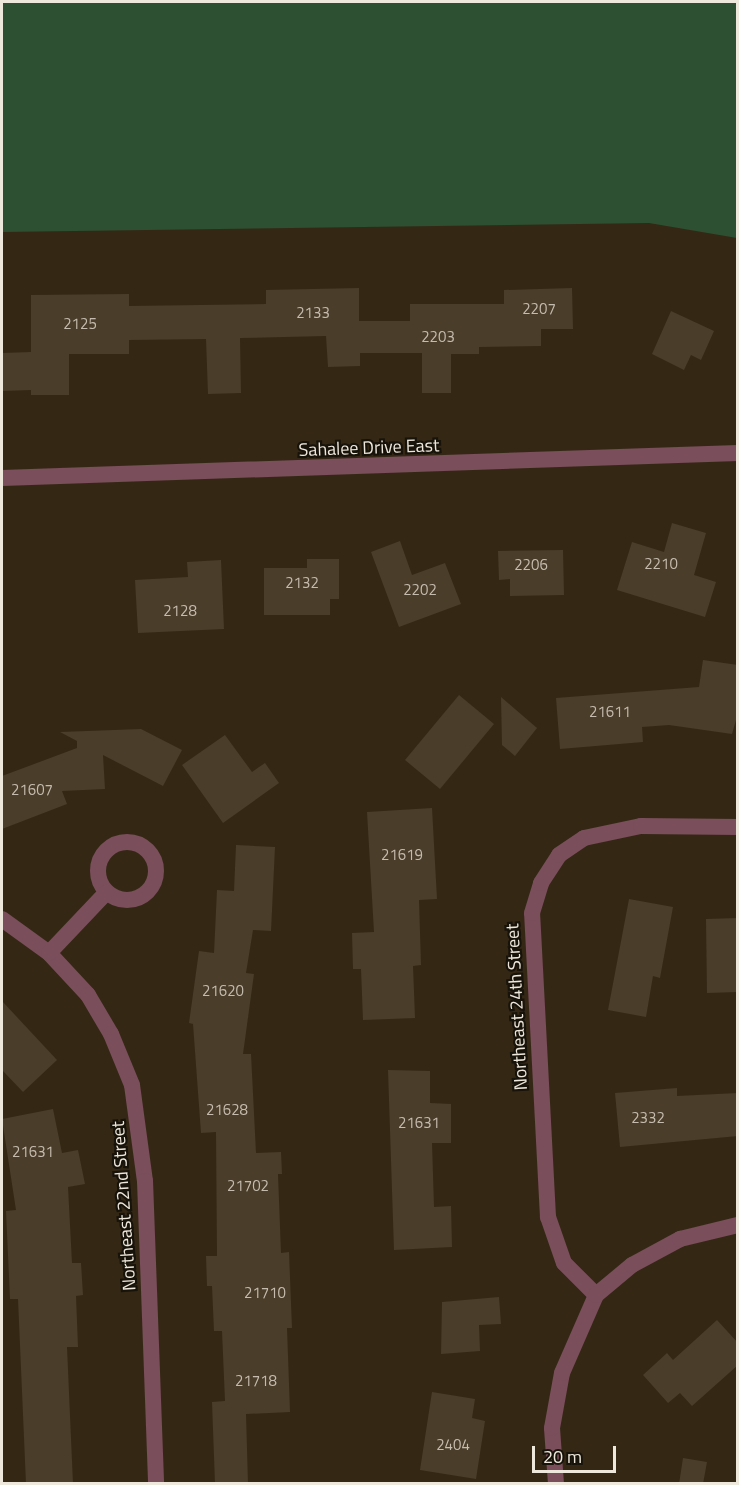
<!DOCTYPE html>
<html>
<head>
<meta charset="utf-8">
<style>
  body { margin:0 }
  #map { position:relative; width:739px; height:1485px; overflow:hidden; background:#342815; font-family:"Titillium Web",sans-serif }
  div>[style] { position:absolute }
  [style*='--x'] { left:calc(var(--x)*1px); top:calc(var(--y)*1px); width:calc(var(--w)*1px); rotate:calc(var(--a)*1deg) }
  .green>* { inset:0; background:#2d5032 }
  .building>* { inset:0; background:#4a3d2a }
  .minor>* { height:16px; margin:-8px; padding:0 8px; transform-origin:8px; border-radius:8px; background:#7a4e5b }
  .minor>.ring { margin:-8px; padding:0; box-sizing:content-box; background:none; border:16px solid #7a4e5b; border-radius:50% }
  span { translate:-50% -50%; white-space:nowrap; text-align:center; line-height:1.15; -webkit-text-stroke:4.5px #17120a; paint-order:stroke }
  .number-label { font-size:15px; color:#c5bcaf }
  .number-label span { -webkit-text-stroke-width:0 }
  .street-label { font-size:18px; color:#eee7db }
  .frame { position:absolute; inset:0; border:3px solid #eee7db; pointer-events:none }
  .scale { position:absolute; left:532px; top:1446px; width:84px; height:27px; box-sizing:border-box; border:3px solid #eee7db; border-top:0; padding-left:8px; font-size:18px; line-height:21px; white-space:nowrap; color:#eee7db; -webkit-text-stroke:4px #17120a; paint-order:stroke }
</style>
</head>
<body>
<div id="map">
  <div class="green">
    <div style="clip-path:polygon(2px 2px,737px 2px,737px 238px,649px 223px,2px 232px)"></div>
  </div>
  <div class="building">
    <div style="clip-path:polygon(359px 288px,359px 321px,410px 321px,410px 304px,504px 304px,504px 290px,572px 288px,573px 329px,541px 329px,541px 346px,479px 347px,479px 354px,451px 354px,451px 393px,422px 393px,422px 353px,360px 353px,360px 366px,328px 367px,326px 336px,240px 338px,241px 393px,208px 394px,206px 339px,129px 340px,129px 354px,69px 354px,69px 395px,31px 395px,31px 390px,2px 391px,2px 353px,31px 352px,31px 295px,129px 294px,129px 306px,266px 304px,266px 290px)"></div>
    <div style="clip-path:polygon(671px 311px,714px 331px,701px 360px,691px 355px,684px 370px,652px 354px)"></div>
    <div style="clip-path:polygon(672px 523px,706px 533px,694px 575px,716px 582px,705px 617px,617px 590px,632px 542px,664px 552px)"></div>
    <div style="clip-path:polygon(400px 541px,412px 575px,445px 563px,461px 604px,399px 627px,371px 552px)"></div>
    <div style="clip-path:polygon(563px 550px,564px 595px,510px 596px,510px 579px,499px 580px,498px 551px)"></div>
    <div style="clip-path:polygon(307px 559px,339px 559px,339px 599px,330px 599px,330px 615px,264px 615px,264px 568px,307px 568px)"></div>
    <div style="clip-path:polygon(221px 560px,224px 629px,138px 633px,135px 580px,188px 577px,187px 562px)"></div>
    <div style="clip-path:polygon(703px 660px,738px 665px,738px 713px,732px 734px,669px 725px,642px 727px,643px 742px,560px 749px,556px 698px,699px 687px)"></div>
    <div style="clip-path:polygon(459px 695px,494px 724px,440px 789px,405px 760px)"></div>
    <div style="clip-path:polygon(501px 697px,537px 728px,515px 756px,502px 745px)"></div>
    <div style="clip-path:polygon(141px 729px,182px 750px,163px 786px,103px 755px,105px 789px,62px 791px,67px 804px,2px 829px,2px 776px,77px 748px,77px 741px,60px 732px)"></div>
    <div style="clip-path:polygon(225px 735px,252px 772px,265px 763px,279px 783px,223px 823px,182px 765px)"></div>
    <div style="clip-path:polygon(432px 808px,437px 899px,419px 900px,421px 965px,413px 966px,415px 1018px,363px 1020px,361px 969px,353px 969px,352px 933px,374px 932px,367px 812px)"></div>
    <div style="clip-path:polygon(236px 845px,275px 847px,271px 931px,253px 930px,246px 973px,254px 974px,243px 1054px,251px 1054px,256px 1153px,281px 1152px,282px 1174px,278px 1174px,281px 1253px,289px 1252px,292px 1328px,287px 1328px,290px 1412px,246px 1414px,248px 1484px,215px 1484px,212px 1402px,225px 1401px,222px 1331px,214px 1331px,212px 1286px,207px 1286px,206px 1256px,217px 1256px,216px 1132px,201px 1133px,193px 1024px,189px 1023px,199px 951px,214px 953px,217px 890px,234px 891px)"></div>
    <div style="clip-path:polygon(629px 899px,673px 907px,660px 978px,653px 976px,646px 1017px,608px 1010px)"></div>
    <div style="clip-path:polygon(738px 918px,738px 992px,707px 993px,706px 919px)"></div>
    <div style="clip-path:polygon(2px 1001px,57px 1060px,23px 1092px,2px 1070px)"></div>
    <div style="clip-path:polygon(388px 1070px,430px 1071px,430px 1103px,451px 1104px,451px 1143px,432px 1143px,434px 1207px,451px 1206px,452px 1247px,394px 1250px)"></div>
    <div style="clip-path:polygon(677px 1088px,677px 1096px,738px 1093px,738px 1136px,620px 1147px,615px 1093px)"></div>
    <div style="clip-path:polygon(53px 1109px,62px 1153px,78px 1150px,85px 1184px,68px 1187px,72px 1263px,81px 1263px,83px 1295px,76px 1296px,78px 1347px,67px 1347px,73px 1484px,26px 1484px,18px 1299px,10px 1299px,6px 1211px,16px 1210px,2px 1119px)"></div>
    <div style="clip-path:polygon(499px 1297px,501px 1324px,479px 1325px,480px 1351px,441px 1354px,442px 1302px)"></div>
    <div style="clip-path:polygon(717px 1320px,738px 1343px,738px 1365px,692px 1406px,680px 1393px,668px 1403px,643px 1375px,667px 1353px,673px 1360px)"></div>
    <div style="clip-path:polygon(432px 1392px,475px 1399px,472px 1418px,485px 1421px,476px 1479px,420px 1470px)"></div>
    <div style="clip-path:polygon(683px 1458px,707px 1462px,703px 1484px,679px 1484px)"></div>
  </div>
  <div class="minor">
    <div style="--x:2;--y:478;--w:736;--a:-1.95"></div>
    <div class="ring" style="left:98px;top:842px;width:42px;height:42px"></div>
    <div style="--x:2;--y:919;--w:58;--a:35.9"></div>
    <div style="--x:49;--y:953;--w:57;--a:47.1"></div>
    <div style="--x:88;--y:995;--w:45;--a:59.5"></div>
    <div style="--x:111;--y:1034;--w:55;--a:67.6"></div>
    <div style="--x:132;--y:1085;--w:97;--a:82.3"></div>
    <div style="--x:145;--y:1181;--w:303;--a:87.9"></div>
    <div style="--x:49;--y:953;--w:83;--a:-46.5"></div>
    <div style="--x:596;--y:1295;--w:45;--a:-135"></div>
    <div style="--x:564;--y:1263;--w:49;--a:-109.2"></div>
    <div style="--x:548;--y:1217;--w:304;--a:-93"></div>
    <div style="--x:532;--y:913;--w:31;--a:-73"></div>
    <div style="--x:541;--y:883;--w:33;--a:-57"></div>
    <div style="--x:559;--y:855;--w:30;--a:-34"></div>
    <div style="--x:584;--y:838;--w:58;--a:-11.9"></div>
    <div style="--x:641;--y:826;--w:97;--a:0.6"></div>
    <div style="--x:556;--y:1484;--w:56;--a:-94.1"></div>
    <div style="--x:552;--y:1428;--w:56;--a:-79.7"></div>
    <div style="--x:562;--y:1373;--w:85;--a:-66.4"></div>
    <div style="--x:596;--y:1295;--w:47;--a:-39.8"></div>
    <div style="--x:632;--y:1265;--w:55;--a:-28.4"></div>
    <div style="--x:680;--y:1239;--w:60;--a:-13.6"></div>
  </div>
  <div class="number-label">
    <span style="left:539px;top:309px">2207</span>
    <span style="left:313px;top:313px">2133</span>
    <span style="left:80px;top:324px">2125</span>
    <span style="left:438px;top:337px">2203</span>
    <span style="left:661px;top:564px">2210</span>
    <span style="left:531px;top:565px">2206</span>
    <span style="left:302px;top:583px">2132</span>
    <span style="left:420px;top:590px">2202</span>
    <span style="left:180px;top:611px">2128</span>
    <span style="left:610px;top:712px">21611</span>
    <span style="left:32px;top:790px">21607</span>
    <span style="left:402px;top:855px">21619</span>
    <span style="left:223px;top:991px">21620</span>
    <span style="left:227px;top:1110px">21628</span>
    <span style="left:648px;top:1118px">2332</span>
    <span style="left:419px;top:1123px">21631</span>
    <span style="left:33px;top:1152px">21631</span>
    <span style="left:248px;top:1186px">21702</span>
    <span style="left:265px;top:1293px">21710</span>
    <span style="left:256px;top:1381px">21718</span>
    <span style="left:453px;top:1445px">2404</span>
  </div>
  <div class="street-label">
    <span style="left:369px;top:448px;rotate:-2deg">Sahalee Drive East</span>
    <span style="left:517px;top:1007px;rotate:-93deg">Northeast 24th Street</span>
    <span style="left:124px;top:1206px;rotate:-94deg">Northeast 22nd Street</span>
  </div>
  <div class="frame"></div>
  <div class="scale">20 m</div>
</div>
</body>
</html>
